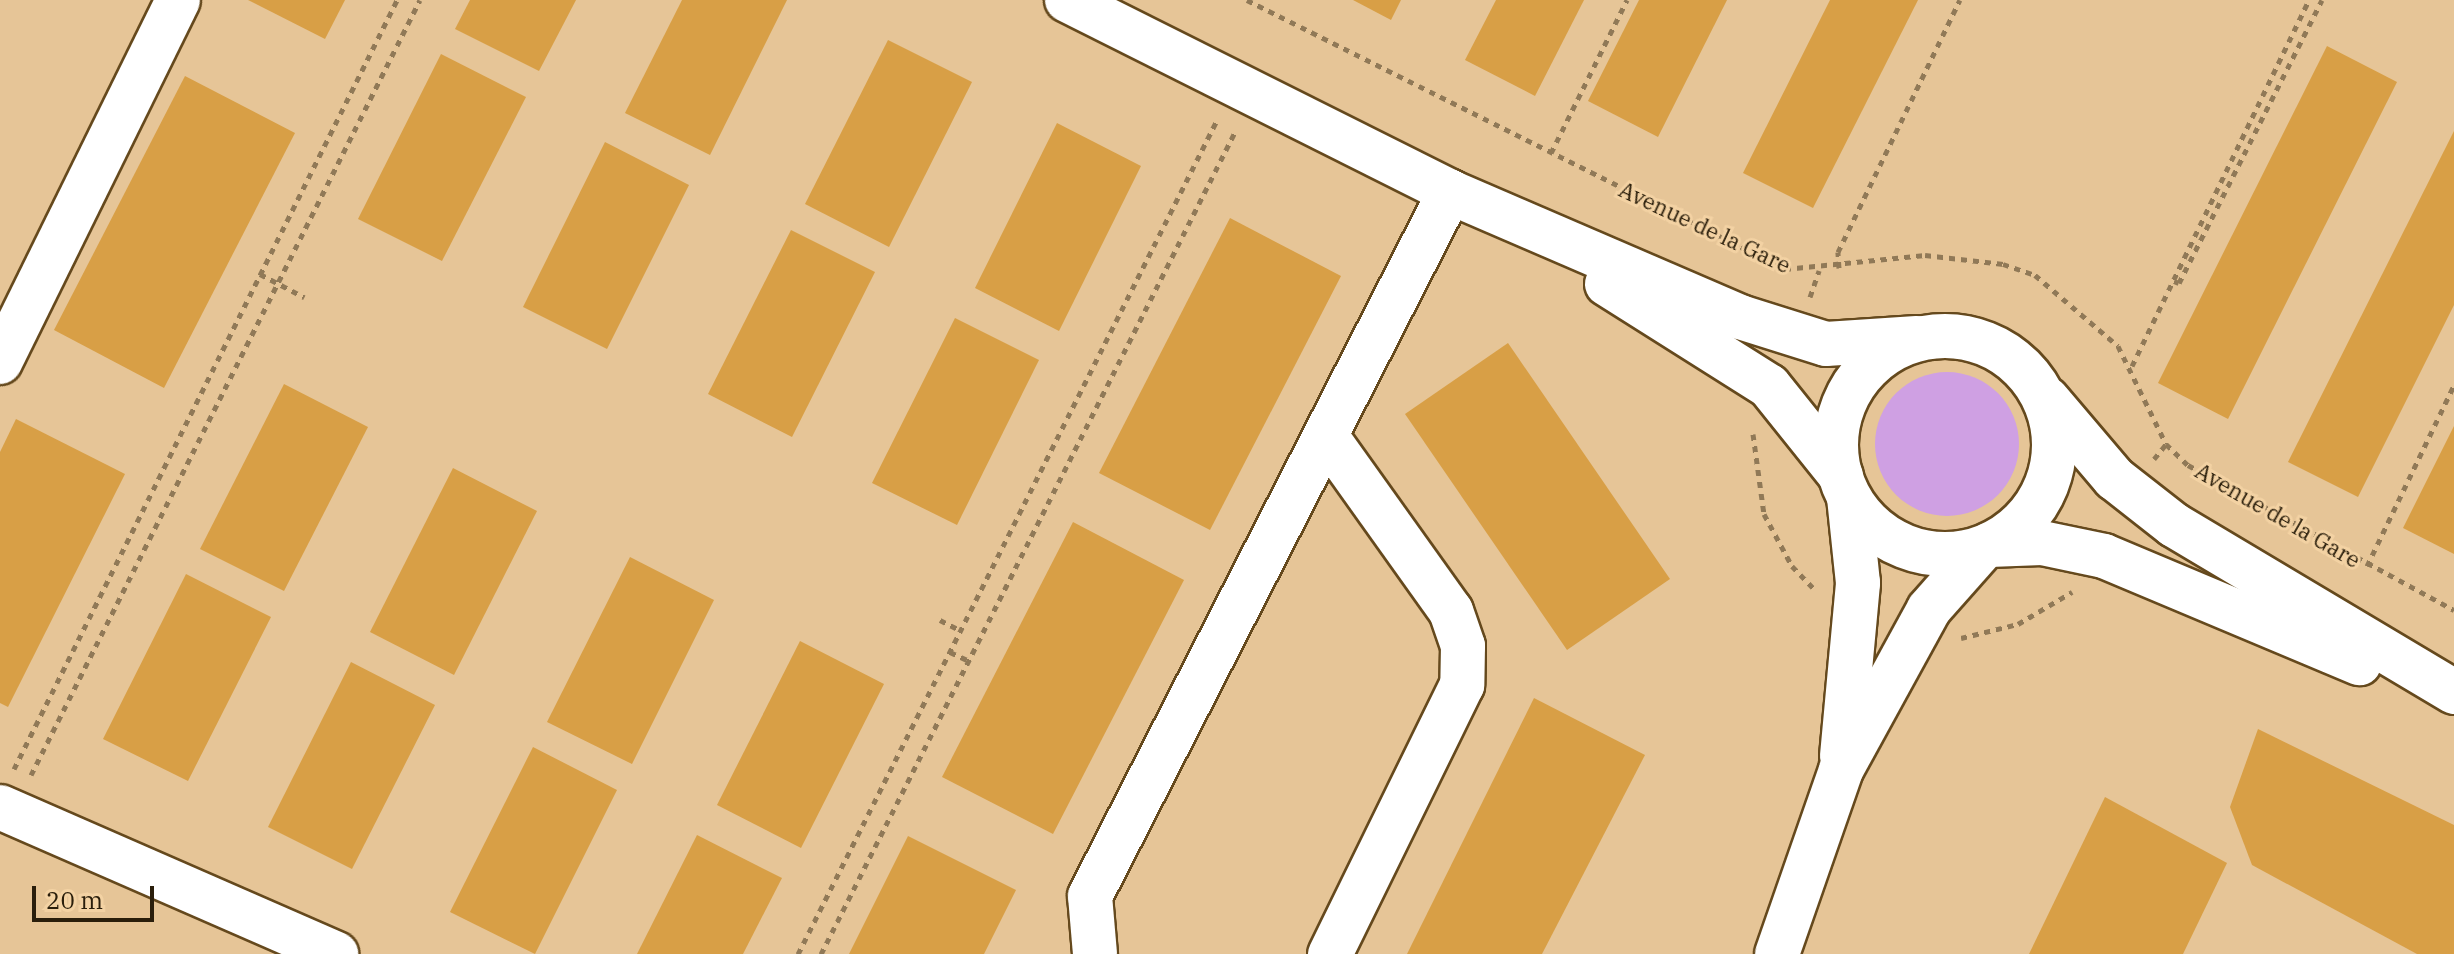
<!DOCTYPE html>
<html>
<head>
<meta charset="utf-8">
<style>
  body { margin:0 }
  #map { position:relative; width:2454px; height:954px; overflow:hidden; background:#e6c597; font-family:"IBM Plex Serif",serif }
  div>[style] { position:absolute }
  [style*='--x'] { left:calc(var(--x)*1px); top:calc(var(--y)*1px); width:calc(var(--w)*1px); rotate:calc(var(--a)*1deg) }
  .green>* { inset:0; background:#cfa0e3 }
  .round { border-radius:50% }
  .building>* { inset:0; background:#d89f46 }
  .path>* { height:5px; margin-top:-2.5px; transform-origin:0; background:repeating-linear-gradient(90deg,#907957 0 6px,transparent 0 12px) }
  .roads { filter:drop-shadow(2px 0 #65491d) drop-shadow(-2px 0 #65491d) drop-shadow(0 2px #65491d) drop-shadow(0 -2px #65491d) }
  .minor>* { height:44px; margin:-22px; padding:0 22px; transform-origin:22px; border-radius:22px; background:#fff }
  .minor>.ring { margin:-22px; padding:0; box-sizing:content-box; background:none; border:44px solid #fff; border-radius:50% }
  span { translate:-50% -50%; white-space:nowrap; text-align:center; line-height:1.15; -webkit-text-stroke:6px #f3d2a3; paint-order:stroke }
  .street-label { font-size:22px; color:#2a1e0b }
  .scale { position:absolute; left:32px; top:886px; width:122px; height:36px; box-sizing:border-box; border:4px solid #2a1e0b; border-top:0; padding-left:10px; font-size:24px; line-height:28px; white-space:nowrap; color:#2a1e0b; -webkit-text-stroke:6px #f3d2a3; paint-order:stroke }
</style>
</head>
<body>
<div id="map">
  <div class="green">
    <div class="round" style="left:1875px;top:372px;width:144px;height:144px"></div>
  </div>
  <div class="building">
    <div style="clip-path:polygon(248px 0,345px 0,325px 39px)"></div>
    <div style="clip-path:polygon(470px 0,576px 0,539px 71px,455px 29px)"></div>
    <div style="clip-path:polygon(682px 0,787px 0,710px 155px,625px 113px)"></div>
    <div style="clip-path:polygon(1353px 0,1401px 0,1391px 20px)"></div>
    <div style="clip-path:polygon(1496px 0,1584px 0,1535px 96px,1465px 60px)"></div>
    <div style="clip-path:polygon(1639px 0,1727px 0,1658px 137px,1588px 101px)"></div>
    <div style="clip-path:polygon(1830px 0,1918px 0,1813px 208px,1743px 173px)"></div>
    <div style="clip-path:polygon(888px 40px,972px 82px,889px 247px,805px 204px)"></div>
    <div style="clip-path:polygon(2327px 46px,2397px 82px,2228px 419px,2158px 383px)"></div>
    <div style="clip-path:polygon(441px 54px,526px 97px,442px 261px,358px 219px)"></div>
    <div style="clip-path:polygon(185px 76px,295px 133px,164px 388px,54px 330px)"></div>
    <div style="clip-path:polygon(1057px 123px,1141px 166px,1059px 331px,975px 288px)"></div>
    <div style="clip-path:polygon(2454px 131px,2454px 305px,2358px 497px,2288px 462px)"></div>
    <div style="clip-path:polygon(605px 142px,689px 185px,607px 349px,523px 307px)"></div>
    <div style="clip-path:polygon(1230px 218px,1341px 276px,1210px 530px,1099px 473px)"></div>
    <div style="clip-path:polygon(791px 230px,875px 272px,792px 437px,708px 394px)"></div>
    <div style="clip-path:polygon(955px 318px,1039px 360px,957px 525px,872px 483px)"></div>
    <div style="clip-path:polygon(1508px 343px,1670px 579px,1567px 650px,1405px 414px)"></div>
    <div style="clip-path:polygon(284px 384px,368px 427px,284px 591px,200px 549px)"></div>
    <div style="clip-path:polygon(16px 419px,125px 474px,8px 707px,0 703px,0 452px)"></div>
    <div style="clip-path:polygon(2454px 426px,2454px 554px,2403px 528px)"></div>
    <div style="clip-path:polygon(453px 468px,537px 511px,454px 675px,370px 632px)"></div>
    <div style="clip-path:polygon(1073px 522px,1184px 580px,1053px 834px,942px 777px)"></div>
    <div style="clip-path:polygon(630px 557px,714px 600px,632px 764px,547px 722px)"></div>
    <div style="clip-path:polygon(186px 574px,271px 617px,188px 781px,103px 739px)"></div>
    <div style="clip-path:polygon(800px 641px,884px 684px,801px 848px,717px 805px)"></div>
    <div style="clip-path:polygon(351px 662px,435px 705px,352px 869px,268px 827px)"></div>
    <div style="clip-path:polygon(1534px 698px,1645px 755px,1542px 954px,1407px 954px)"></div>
    <div style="clip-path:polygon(2258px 729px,2454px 825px,2454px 954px,2417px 954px,2252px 865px,2230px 807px)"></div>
    <div style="clip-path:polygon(533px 747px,617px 790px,535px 954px,450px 912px)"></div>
    <div style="clip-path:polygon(2105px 797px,2227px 863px,2183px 954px,2029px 954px)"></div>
    <div style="clip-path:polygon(697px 835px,782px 878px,743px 954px,637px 954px)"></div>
    <div style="clip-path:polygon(908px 836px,1016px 890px,984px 954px,849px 954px)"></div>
  </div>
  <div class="path">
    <div style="--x:1247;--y:0;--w:602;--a:26.57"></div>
    <div style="--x:1785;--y:269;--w:141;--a:-5.7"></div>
    <div style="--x:1925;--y:255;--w:79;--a:6.6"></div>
    <div style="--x:2003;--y:264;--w:34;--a:19"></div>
    <div style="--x:2035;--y:275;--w:109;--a:40.5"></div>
    <div style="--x:2118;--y:346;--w:109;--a:63.9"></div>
    <div style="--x:2166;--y:444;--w:30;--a:44"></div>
    <div style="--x:2188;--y:465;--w:303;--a:28.6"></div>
    <div style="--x:1551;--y:153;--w:171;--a:-63.6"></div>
    <div style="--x:1839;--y:268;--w:16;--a:-94"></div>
    <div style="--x:1838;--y:252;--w:280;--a:-64.2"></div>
    <div style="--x:260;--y:274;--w:50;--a:27.6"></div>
    <div style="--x:2174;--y:281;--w:5;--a:22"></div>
    <div style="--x:2179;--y:283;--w:317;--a:-63.2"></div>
    <div style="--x:1810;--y:297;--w:28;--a:-71"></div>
    <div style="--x:2132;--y:366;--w:407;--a:-64.2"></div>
    <div style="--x:1753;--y:434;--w:81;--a:82.2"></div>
    <div style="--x:1764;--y:514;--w:59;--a:61.7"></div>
    <div style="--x:1792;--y:566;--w:33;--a:46"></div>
    <div style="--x:2154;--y:459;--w:19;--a:-51"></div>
    <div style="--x:2367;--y:566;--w:201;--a:-64.3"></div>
    <div style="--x:940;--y:620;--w:22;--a:27"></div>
    <div style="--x:1961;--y:638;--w:59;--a:-13.8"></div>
    <div style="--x:2018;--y:624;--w:63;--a:-30.7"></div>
    <div style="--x:950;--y:652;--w:21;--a:25"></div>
    <div style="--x:14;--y:769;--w:859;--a:-63.52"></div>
    <div style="--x:31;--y:775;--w:867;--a:-63.35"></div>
    <div style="--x:798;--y:954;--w:931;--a:-63.32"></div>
    <div style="--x:821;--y:954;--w:920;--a:-63.27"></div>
  </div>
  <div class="roads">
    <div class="minor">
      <div style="--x:1067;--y:0;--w:428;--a:26.6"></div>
      <div style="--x:1450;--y:192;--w:316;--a:23.3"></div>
      <div style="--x:1740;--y:317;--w:90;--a:17.4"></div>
      <div style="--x:1826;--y:344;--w:91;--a:-3.8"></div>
      <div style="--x:1607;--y:284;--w:191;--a:32.2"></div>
      <div style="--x:1769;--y:386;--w:115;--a:51.3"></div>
      <div class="ring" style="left:1836px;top:336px;width:174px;height:174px"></div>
      <div style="--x:0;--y:362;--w:403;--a:-63.8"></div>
      <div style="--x:2047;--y:399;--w:104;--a:49.7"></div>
      <div style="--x:2114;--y:478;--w:76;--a:38.1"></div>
      <div style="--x:2174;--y:525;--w:326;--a:30.8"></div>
      <div style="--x:1326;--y:436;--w:215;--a:54.5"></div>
      <div style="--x:1451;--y:611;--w:37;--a:71"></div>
      <div style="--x:1463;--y:646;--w:39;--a:91"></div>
      <div style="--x:1462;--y:685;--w:300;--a:116.1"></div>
      <div style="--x:1989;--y:545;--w:53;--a:-2.2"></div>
      <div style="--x:2042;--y:543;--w:63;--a:11.8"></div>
      <div style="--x:2104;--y:556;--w:277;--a:22.8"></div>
      <div style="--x:1842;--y:756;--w:174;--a:-84.7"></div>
      <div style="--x:1858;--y:583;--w:85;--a:-96"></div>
      <div style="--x:0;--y:807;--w:367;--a:23.6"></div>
      <div style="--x:1095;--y:954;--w:58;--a:-94.9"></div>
      <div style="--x:1090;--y:896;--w:791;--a:-62.92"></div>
      <div style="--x:1777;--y:954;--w:195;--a:-70.8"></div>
      <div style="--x:1841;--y:770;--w:183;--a:-61.3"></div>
      <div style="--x:1929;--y:609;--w:81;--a:-48.5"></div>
    </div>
  </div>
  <div class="street-label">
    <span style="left:1705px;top:227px;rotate:25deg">Avenue de la Gare</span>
    <span style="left:2278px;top:515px;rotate:30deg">Avenue de la Gare</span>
  </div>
  <div class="scale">20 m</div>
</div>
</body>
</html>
